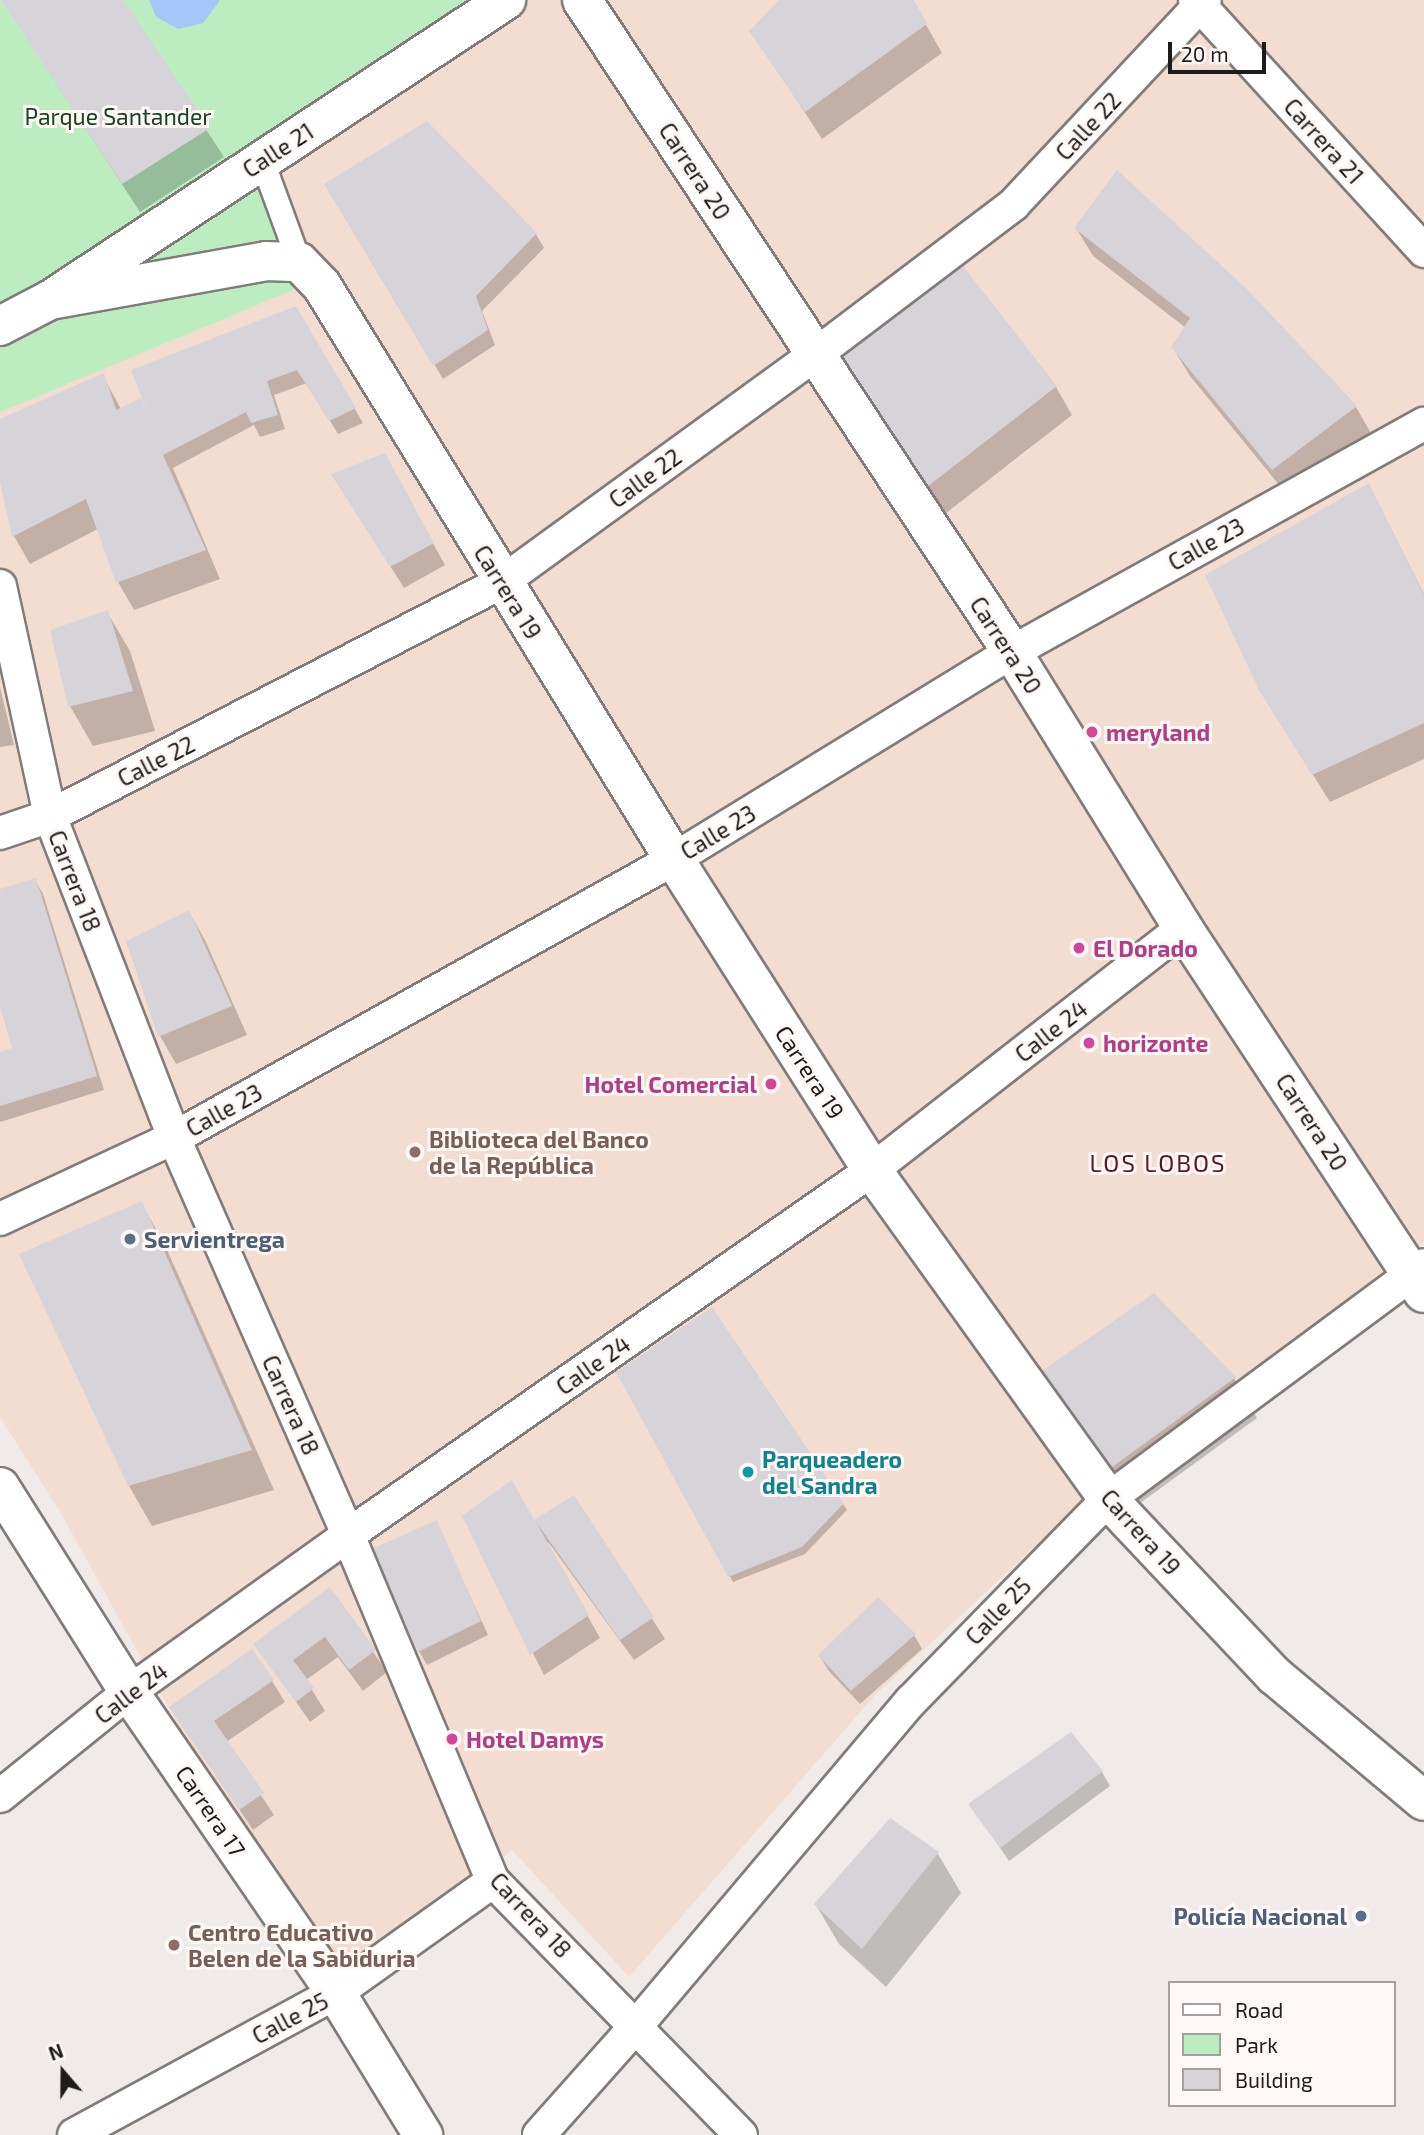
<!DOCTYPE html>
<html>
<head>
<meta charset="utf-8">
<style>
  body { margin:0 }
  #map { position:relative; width:1424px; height:2135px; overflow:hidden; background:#f0ebe8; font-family:"Exo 2",sans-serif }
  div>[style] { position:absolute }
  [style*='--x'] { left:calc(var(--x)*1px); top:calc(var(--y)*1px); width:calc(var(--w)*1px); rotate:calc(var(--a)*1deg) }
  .commercial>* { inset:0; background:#f3ddd0 }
  .green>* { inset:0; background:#bcedc0 }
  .water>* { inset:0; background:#a4c6f9 }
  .shadow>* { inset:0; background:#0003 }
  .building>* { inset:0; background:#d6d4d9 }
  .roads { filter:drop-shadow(2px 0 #817c7a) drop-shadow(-2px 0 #817c7a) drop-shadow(0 2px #817c7a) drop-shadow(0 -2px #817c7a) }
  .pedestrian>* { height:23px; margin:-11.5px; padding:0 11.5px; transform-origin:11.5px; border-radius:11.5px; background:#fff }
  .minor>* { height:32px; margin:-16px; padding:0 16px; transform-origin:16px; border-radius:16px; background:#fff }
  .secondary>* { height:38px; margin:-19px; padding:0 19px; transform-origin:19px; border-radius:19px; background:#fff }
  .dots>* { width:19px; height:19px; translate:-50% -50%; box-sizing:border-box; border:4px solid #fdf8f6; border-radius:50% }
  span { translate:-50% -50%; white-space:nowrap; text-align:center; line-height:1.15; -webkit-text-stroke:6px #fdf8f6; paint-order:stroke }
  .park-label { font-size:23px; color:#174420 }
  .street-label { font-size:23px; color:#1e1c1b }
  .hotel-label { font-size:23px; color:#b23c85; font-weight:700 }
  .left { translate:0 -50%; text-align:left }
  .right { translate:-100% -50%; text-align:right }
  .education-label { font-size:23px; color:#785e54; font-weight:700 }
  .service-label { font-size:23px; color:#4e5e75; font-weight:700 }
  .culture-label { font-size:23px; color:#0d838f; font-weight:700 }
  .neighbourhood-label { font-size:24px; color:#5b1622; letter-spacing:2px }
  .legend { position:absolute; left:1168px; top:1981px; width:228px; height:126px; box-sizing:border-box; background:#fdf8f6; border:2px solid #a4a09e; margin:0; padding:9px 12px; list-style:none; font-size:21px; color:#1e1c1b }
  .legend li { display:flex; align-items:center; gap:14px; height:35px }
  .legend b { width:35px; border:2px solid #a4a09e }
  .north { position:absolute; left:28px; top:2037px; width:70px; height:70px; -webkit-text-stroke:5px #fdf8f6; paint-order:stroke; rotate:340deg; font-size:19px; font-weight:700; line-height:28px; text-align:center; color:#1e1c1b }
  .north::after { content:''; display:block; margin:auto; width:24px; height:32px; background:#1e1c1b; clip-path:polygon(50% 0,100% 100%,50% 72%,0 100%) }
  .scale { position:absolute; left:1168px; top:42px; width:98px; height:32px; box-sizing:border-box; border:4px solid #1e1c1b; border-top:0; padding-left:9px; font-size:21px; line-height:24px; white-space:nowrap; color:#1e1c1b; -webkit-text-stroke:5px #fdf8f6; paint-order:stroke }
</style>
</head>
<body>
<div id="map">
  <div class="commercial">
    <div style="clip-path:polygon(0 0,1424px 0,1424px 1242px,1098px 1488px,875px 1695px,629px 1977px,512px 1850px,334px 1975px,214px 1790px,62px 1515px,0 1417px)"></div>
  </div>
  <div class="green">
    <div style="clip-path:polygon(0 0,506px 0,262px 161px,317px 280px,0 412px)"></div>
  </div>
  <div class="water">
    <div style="clip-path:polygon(149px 0,219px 0,219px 2px,203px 23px,178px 29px,156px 17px)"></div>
  </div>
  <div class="shadow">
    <div style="clip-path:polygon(2px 0,121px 0,224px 157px,140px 212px)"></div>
    <div style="clip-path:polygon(781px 0,912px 0,942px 53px,822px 139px,752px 31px)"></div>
    <div style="clip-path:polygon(327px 184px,536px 234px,544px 248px,482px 311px,495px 345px,443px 379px)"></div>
    <div style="clip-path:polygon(1076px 228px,1244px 289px,1356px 407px,1372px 435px,1289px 497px,1190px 376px,1173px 348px,1186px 328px,1093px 256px)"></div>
    <div style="clip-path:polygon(959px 264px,1056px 387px,1072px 415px,941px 517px,828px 365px)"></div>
    <div style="clip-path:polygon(296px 308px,363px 423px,338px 434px,307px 383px,274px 395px,285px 429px,260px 437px,254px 425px,173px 468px,220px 579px,134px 610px,118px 582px,98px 529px,30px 564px,14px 536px,0 473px,0 421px,103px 376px,121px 409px,147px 413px)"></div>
    <div style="clip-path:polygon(396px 476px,445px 565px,404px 588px,346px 496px)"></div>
    <div style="clip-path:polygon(1369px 485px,1424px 594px,1424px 759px,1330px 802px,1278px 719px)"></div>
    <div style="clip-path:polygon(107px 612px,130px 651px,155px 731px,93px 746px,70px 706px)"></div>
    <div style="clip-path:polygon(0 687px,14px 745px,0 747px)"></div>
    <div style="clip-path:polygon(35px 880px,43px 894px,104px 1090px,0 1122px,0 1054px,15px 1049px,0 1001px,0 891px)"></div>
    <div style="clip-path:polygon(189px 912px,205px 940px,247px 1035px,176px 1064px,160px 1036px)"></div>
    <div style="clip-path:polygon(141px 1203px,164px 1243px,274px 1490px,152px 1526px,129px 1486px)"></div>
    <div style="clip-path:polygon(619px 1373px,843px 1504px,847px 1510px,805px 1554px,733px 1582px)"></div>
    <div style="clip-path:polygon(1234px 1378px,1257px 1418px,1132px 1509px,1065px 1413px)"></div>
    <div style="clip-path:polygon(574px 1497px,665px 1639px,634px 1660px,549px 1543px,547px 1544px,600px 1638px,544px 1675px,464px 1517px,533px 1522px)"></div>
    <div style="clip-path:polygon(436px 1522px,488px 1635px,427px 1665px,419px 1651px)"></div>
    <div style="clip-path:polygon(330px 1590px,387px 1672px,363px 1691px,338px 1657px,306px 1680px,325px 1711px,310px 1722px,256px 1644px)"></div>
    <div style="clip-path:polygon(914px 1635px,922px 1649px,860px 1704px,828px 1670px,820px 1656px)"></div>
    <div style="clip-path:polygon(272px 1681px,285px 1702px,226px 1742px,274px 1815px,253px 1830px,171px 1707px)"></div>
    <div style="clip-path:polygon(1102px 1772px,1110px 1786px,1009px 1861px,970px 1804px)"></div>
    <div style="clip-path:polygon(938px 1854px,961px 1893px,886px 1987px,839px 1944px,816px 1905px)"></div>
  </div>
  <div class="building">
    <div style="clip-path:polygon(1px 0,123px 0,210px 128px,122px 184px)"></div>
    <div style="clip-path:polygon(779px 0,914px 0,927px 24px,805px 112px,749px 31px)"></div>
    <div style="clip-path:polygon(427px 121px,537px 233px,476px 296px,488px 330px,433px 366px,324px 184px)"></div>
    <div style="clip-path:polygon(1117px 170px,1246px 288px,1357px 406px,1272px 470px,1171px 347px,1190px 318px,1074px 228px)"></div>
    <div style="clip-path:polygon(959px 261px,1057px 386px,923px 490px,826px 365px)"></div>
    <div style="clip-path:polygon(296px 306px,356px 408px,329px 421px,297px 370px,267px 381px,278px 415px,251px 423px,246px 412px,163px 455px,206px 550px,116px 583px,86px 499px,12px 537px,0 482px,0 419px,104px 373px,116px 410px,141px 398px,148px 414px,131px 370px)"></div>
    <div style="clip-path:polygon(385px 453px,434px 543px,390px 567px,331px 474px)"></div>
    <div style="clip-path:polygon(1369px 483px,1424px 595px,1424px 723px,1312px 775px,1259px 690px,1205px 575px)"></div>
    <div style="clip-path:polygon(108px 610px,133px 691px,68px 707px,50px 630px)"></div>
    <div style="clip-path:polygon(36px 878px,97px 1076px,0 1106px,0 1052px,12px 1048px,0 1007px,0 889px)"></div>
    <div style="clip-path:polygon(189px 910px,232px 1006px,158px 1037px,126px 941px)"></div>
    <div style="clip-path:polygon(142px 1201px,252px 1450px,128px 1486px,19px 1254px)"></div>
    <div style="clip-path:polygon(1154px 1293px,1236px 1377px,1108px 1470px,1039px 1373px)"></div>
    <div style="clip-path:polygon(712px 1307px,844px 1503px,802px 1547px,728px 1577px,616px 1372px)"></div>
    <div style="clip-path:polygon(512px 1480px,534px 1520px,574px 1495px,654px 1617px,620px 1640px,536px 1522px,589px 1615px,530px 1655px,462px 1516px)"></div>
    <div style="clip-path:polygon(437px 1520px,481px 1621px,418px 1652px,372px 1549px)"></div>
    <div style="clip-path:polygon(330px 1587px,376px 1650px,349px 1670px,325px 1637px,293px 1660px,314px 1688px,296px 1702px,253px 1644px)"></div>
    <div style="clip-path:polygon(878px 1597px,916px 1634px,851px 1691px,818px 1655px)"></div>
    <div style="clip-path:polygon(252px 1649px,274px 1680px,214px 1721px,264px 1793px,239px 1810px,169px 1707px)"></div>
    <div style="clip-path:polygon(1071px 1732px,1103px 1771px,1000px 1848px,968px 1804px)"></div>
    <div style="clip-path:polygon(890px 1818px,939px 1852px,862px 1949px,814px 1904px)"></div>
  </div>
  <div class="roads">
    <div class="pedestrian">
      <div style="--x:262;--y:161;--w:108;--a:69.9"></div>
    </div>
    <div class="minor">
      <div style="--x:1195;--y:0;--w:340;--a:47.6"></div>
      <div style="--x:0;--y:586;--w:235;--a:77.7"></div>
      <div style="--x:50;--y:816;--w:345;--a:68.9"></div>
      <div style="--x:174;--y:1138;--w:433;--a:66.3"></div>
      <div style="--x:348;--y:1535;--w:375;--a:67.3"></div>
      <div style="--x:493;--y:1881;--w:355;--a:45.7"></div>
      <div style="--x:0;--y:833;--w:53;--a:-18.8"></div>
      <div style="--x:50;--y:816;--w:509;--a:-27.37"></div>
      <div style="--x:502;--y:582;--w:388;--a:-36"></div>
      <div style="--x:816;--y:354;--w:248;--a:-37.1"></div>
      <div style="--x:1014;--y:204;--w:279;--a:-46.9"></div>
      <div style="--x:0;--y:1219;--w:192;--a:-25"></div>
      <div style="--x:174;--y:1138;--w:573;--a:-29.16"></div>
      <div style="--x:674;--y:859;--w:396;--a:-31.5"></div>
      <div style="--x:1012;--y:652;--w:471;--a:-29"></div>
      <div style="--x:0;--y:1796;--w:166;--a:-38.9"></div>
      <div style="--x:129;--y:1692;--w:269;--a:-35.6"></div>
      <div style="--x:348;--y:1535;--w:639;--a:-34.86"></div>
      <div style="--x:872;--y:1170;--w:394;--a:-37.9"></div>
      <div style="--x:74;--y:2135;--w:298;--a:-28.5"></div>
      <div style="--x:336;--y:1993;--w:193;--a:-35.5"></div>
      <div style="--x:539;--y:2135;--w:147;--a:-48.3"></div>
      <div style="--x:637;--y:2025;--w:424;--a:-49.8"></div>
      <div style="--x:911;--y:1701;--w:282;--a:-45.7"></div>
      <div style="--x:1108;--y:1499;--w:393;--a:-36.5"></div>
    </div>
    <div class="secondary">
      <div style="--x:582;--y:0;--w:781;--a:56.59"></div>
      <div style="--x:1012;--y:652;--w:325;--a:58.2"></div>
      <div style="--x:1183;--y:928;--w:437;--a:56.6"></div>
      <div style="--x:50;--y:300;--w:219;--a:-10.2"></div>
      <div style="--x:266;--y:261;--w:33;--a:2"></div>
      <div style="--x:299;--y:262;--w:33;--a:46"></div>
      <div style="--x:322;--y:286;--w:672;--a:58.44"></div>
      <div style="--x:674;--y:859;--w:369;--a:57.5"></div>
      <div style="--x:872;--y:1170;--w:405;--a:54.3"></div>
      <div style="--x:1108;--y:1499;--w:243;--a:46.7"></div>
      <div style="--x:1275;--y:1676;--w:194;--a:40"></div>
      <div style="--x:0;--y:326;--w:56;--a:-27.5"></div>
      <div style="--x:50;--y:300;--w:546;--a:-33.34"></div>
      <div style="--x:0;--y:1487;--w:242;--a:57.8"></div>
      <div style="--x:129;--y:1692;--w:365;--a:55.5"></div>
      <div style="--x:336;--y:1993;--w:167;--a:58.5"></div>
    </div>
  </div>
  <div class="dots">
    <div style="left:1092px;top:732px;background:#d1479c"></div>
    <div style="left:1079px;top:948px;background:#d1479c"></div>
    <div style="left:1089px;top:1043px;background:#d1479c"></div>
    <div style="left:771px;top:1084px;background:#d1479c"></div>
    <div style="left:415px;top:1152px;background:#8d6e63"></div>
    <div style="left:130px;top:1239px;background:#5c6f8a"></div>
    <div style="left:748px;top:1472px;background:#0f9aa8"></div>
    <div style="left:452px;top:1739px;background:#d1479c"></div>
    <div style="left:1361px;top:1916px;background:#5c6f8a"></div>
    <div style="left:174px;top:1945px;background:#8d6e63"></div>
  </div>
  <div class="park-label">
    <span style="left:118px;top:116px">Parque Santander</span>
  </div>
  <div class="street-label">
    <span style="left:1088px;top:126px;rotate:-47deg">Calle 22</span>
    <span style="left:1324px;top:141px;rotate:48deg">Carrera 21</span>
    <span style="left:278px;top:150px;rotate:-33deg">Calle 21</span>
    <span style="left:695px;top:171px;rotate:57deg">Carrera 20</span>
    <span style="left:645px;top:478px;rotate:-36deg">Calle 22</span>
    <span style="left:1206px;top:544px;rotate:-29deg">Calle 23</span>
    <span style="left:508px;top:592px;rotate:58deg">Carrera 19</span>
    <span style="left:1006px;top:645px;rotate:57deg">Carrera 20</span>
    <span style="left:156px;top:761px;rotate:-27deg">Calle 22</span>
    <span style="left:718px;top:832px;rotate:-31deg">Calle 23</span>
    <span style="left:75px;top:881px;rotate:69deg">Carrera 18</span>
    <span style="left:1051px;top:1031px;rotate:-38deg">Calle 24</span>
    <span style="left:810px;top:1072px;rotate:57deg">Carrera 19</span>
    <span style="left:224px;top:1110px;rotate:-29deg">Calle 23</span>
    <span style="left:1312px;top:1122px;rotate:57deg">Carrera 20</span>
    <span style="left:593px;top:1365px;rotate:-35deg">Calle 24</span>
    <span style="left:291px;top:1405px;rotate:66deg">Carrera 18</span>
    <span style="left:1141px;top:1532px;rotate:48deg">Carrera 19</span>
    <span style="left:998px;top:1611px;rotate:-46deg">Calle 25</span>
    <span style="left:131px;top:1693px;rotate:-37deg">Calle 24</span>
    <span style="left:211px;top:1811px;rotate:56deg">Carrera 17</span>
    <span style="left:531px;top:1915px;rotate:47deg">Carrera 18</span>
    <span style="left:290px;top:2018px;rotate:-28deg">Calle 25</span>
  </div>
  <div class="hotel-label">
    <span class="left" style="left:1106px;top:732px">meryland</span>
    <span class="left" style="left:1093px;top:948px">El Dorado</span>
    <span class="left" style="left:1103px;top:1043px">horizonte</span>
    <span class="right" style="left:757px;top:1084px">Hotel Comercial</span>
    <span class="left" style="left:466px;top:1739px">Hotel Damys</span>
  </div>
  <div class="education-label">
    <span class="left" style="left:429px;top:1152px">Biblioteca del Banco<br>de la República</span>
    <span class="left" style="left:188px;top:1945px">Centro Educativo<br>Belen de la Sabiduria</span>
  </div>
  <div class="service-label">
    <span class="left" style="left:144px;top:1239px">Servientrega</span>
    <span class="right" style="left:1347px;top:1916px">Policía Nacional</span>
  </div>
  <div class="culture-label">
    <span class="left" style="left:762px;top:1472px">Parqueadero<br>del Sandra</span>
  </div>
  <div class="neighbourhood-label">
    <span style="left:1158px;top:1163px">LOS LOBOS</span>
  </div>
  <ul class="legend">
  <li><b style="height:9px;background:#fff"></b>Road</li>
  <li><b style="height:19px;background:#bcedc0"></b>Park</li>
  <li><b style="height:19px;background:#d6d4d9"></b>Building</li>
  </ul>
  <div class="north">N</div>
  <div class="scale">20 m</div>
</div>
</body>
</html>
